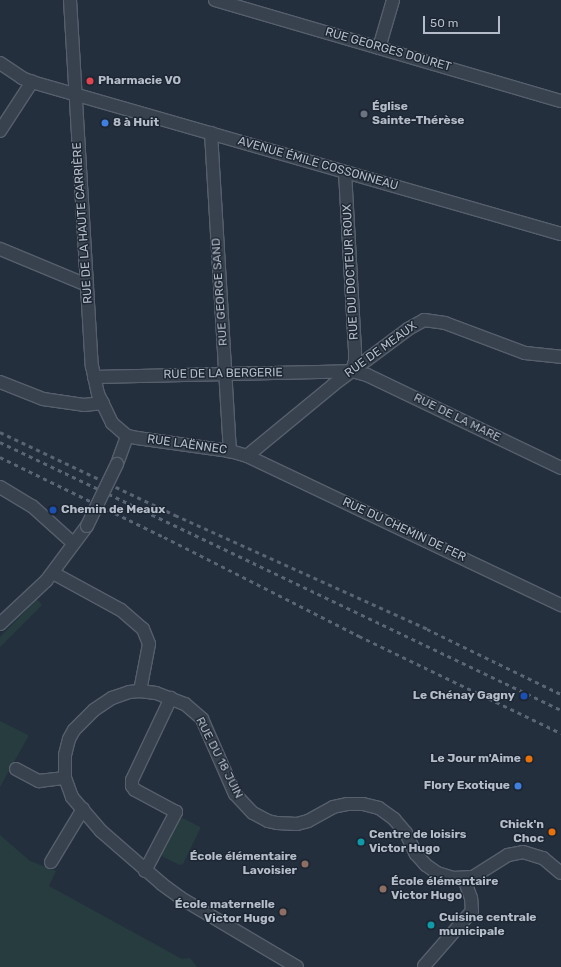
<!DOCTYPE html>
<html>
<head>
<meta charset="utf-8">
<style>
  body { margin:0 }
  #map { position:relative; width:561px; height:967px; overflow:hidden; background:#242f3e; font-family:Rubik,sans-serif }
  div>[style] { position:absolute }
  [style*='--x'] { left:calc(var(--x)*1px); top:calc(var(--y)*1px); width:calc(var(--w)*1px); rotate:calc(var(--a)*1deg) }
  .green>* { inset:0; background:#263c3f }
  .roads { filter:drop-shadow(1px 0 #565f6c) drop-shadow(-1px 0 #565f6c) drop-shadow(0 1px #565f6c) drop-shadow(0 -1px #565f6c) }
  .street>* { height:12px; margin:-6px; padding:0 6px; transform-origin:6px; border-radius:6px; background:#38414e }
  .rail>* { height:3px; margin-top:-1.5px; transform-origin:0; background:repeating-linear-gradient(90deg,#5a6575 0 4px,transparent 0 8px) }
  .bridges { filter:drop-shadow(1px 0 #565f6c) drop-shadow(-1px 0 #565f6c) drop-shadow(0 1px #565f6c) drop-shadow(0 -1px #565f6c) }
  .street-bridge>* { height:12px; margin:-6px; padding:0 6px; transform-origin:6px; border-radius:6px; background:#38414e }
  .dots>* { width:11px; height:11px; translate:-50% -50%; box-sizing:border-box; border:2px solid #1d2633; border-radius:50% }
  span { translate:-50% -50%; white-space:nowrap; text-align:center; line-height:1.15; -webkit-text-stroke:3px #1d2633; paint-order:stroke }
  .street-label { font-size:12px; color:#b4bcc9 }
  .poi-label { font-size:12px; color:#b4bcc9; font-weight:700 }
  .left { translate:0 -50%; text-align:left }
  .right { translate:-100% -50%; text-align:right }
  .scale { position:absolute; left:423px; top:16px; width:77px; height:18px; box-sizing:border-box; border:2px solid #b4bcc9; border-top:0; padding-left:5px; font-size:12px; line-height:14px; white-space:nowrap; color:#b4bcc9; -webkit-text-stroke:3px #1d2633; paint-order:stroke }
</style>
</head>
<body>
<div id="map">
  <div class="green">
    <div style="clip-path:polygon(37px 599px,42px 605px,0 647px,0 637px)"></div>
    <div style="clip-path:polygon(0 721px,28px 735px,28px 737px,0 787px)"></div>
    <div style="clip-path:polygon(183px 818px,200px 827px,200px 829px,183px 864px,180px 865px,163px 857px,162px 854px,180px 819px)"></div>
    <div style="clip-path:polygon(0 835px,30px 861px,56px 871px,49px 886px,182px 959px,190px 958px,197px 967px,0 967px)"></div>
  </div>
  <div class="roads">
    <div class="street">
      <div style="--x:70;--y:0;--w:367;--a:86.6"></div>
      <div style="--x:92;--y:366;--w:29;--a:78"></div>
      <div style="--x:98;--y:394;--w:32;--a:64"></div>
      <div style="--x:112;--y:423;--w:20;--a:41"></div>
      <div style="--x:127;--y:436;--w:10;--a:11"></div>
      <div style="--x:137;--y:438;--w:94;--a:8"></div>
      <div style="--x:230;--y:451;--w:18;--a:16"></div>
      <div style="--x:247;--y:456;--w:348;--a:25.4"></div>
      <div style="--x:215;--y:0;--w:360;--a:16.3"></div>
      <div style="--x:379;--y:48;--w:50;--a:-73.7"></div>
      <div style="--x:0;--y:63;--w:27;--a:34"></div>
      <div style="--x:22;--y:78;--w:11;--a:22"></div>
      <div style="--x:32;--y:82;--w:550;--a:16.03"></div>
      <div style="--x:0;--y:131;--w:59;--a:-56.9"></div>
      <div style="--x:211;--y:133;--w:319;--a:86.6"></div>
      <div style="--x:345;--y:172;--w:178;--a:86.8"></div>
      <div style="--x:355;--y:350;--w:11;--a:90"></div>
      <div style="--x:355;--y:361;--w:10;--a:107"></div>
      <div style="--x:0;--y:249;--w:94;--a:22.5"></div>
      <div style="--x:94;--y:377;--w:258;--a:-1.3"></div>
      <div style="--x:352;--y:371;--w:16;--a:15"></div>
      <div style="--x:367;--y:375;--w:215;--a:25.6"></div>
      <div style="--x:0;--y:382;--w:46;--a:21.6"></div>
      <div style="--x:43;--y:399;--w:41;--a:8.3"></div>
      <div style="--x:84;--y:405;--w:19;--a:-6"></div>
      <div style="--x:247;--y:456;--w:112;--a:-39.5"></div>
      <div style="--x:333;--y:385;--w:94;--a:-36.7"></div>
      <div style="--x:408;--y:329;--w:18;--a:-29"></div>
      <div style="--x:424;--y:320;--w:21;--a:8"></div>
      <div style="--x:445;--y:323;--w:85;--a:20.6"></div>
      <div style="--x:525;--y:353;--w:36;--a:6"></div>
      <div style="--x:117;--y:464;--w:30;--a:-70"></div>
      <div style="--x:0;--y:487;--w:37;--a:31"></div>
      <div style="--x:32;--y:506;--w:55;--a:42.1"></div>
      <div style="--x:53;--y:573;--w:77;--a:28.6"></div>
      <div style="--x:121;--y:610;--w:29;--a:41"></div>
      <div style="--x:143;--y:629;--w:16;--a:68"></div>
      <div style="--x:149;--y:644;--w:48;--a:100.8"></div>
      <div style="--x:0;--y:624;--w:63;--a:-43.1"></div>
      <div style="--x:46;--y:581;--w:69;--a:-53.3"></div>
      <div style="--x:16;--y:769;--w:26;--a:28"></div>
      <div style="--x:39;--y:781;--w:26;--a:-7"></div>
      <div style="--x:51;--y:862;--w:62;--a:-58.9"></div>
      <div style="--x:145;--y:871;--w:67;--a:-62.3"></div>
      <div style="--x:176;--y:812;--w:47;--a:-151.8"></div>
      <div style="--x:135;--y:790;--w:5;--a:-127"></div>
      <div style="--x:132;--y:786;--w:6;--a:-90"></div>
      <div style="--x:132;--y:780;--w:91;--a:-64.6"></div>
      <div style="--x:424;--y:966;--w:73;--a:-48.9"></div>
      <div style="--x:472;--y:911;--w:13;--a:-94"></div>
      <div style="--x:471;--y:898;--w:20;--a:-110"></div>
      <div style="--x:297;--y:967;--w:135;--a:-149.3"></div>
      <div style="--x:181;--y:898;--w:24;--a:-144"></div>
      <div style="--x:162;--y:884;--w:81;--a:-139"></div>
      <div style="--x:101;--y:831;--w:45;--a:-130.5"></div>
      <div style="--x:72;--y:797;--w:20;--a:-110"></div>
      <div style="--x:65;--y:778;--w:23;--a:-90"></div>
      <div style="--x:65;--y:755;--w:16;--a:-76"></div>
      <div style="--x:69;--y:739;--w:10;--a:-61"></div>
      <div style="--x:74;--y:730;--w:28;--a:-45"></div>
      <div style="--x:94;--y:710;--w:22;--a:-34"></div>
      <div style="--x:112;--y:698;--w:18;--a:-19"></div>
      <div style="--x:129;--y:692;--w:11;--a:-5"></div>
      <div style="--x:140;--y:691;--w:16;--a:7"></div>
      <div style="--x:156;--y:693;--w:31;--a:21"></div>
      <div style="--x:185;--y:704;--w:23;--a:41"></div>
      <div style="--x:202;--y:719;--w:82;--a:66.3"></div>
      <div style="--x:235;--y:794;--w:26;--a:47"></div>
      <div style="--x:253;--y:813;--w:17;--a:28"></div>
      <div style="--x:268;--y:821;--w:9;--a:13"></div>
      <div style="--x:277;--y:823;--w:20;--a:3"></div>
      <div style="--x:297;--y:824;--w:11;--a:-15"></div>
      <div style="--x:308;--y:821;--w:29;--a:-29"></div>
      <div style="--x:333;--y:807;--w:14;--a:-12"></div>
      <div style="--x:347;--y:804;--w:16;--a:0"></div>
      <div style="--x:363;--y:804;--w:16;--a:14"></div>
      <div style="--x:379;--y:808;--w:19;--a:36"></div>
      <div style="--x:394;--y:819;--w:18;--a:49"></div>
      <div style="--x:406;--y:833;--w:23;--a:65"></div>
      <div style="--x:416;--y:854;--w:15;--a:48"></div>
      <div style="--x:426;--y:865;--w:14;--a:36"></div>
      <div style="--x:437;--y:873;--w:17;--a:17"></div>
      <div style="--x:453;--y:878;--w:20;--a:-3"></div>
      <div style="--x:473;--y:877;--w:41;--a:-32.2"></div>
      <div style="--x:508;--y:855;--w:15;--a:-11"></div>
      <div style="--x:523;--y:852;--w:21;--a:17"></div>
      <div style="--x:543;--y:858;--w:23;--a:40"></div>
    </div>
  </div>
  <div class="rail">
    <div style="--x:0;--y:432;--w:194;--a:25.4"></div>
    <div style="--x:175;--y:515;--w:277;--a:24.3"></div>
    <div style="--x:427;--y:629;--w:149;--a:25.9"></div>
    <div style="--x:0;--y:442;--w:622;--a:25.53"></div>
    <div style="--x:0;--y:457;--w:182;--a:26"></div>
    <div style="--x:164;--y:537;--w:219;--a:26.9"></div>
    <div style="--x:359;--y:636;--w:224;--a:25.7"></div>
  </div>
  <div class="bridges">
    <div class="street-bridge">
      <div style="--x:87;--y:526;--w:69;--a:-64.2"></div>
    </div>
  </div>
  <div class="dots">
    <div style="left:90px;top:81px;background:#e0444e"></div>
    <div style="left:364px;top:114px;background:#6b7280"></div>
    <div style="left:105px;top:123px;background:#3f7fe0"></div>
    <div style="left:53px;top:510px;background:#1a4fb4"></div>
    <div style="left:524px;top:696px;background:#1a4fb4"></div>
    <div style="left:529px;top:759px;background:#e8710a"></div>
    <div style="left:518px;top:786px;background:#3f7fe0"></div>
    <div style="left:552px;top:832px;background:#e8710a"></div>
    <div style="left:361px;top:842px;background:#0f9aa8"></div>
    <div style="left:305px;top:864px;background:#8d6e63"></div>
    <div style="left:383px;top:889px;background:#8d6e63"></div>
    <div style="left:283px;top:912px;background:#8d6e63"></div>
    <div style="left:431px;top:925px;background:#0f9aa8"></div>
  </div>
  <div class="street-label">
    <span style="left:388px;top:50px;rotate:16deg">RUE GEORGES DOURET</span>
    <span style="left:318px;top:164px;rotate:16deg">AVENUE ÉMILE COSSONNEAU</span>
    <span style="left:83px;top:223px;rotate:-94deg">RUE DE LA HAUTE CARRIÈRE</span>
    <span style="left:351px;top:272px;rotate:-93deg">RUE DU DOCTEUR ROUX</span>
    <span style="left:220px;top:292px;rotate:-94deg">RUE GEORGE SAND</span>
    <span style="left:381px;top:350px;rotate:-36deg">RUE DE MEAUX</span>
    <span style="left:223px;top:374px;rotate:-1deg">RUE DE LA BERGERIE</span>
    <span style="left:457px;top:418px;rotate:26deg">RUE DE LA MARE</span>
    <span style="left:187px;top:445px;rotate:8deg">RUE LAËNNEC</span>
    <span style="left:404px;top:530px;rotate:25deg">RUE DU CHEMIN DE FER</span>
    <span style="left:219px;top:758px;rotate:63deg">RUE DU 18 JUIN</span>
  </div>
  <div class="poi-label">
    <span class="left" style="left:98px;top:81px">Pharmacie VO</span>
    <span class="left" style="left:372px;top:114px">Église<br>Sainte-Thérèse</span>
    <span class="left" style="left:113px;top:123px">8 à Huit</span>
    <span class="left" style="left:61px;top:510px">Chemin de Meaux</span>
    <span class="right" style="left:515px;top:696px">Le Chénay Gagny</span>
    <span class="right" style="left:521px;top:759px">Le Jour m'Aime</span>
    <span class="right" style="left:510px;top:786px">Flory Exotique</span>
    <span class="right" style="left:544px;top:832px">Chick'n<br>Choc</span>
    <span class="left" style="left:369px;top:842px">Centre de loisirs<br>Victor Hugo</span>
    <span class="right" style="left:297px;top:864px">École élémentaire<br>Lavoisier</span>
    <span class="left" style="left:391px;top:889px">École élémentaire<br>Victor Hugo</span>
    <span class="right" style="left:275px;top:912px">École maternelle<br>Victor Hugo</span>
    <span class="left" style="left:439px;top:925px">Cuisine centrale<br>municipale</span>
  </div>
  <div class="scale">50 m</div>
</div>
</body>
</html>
